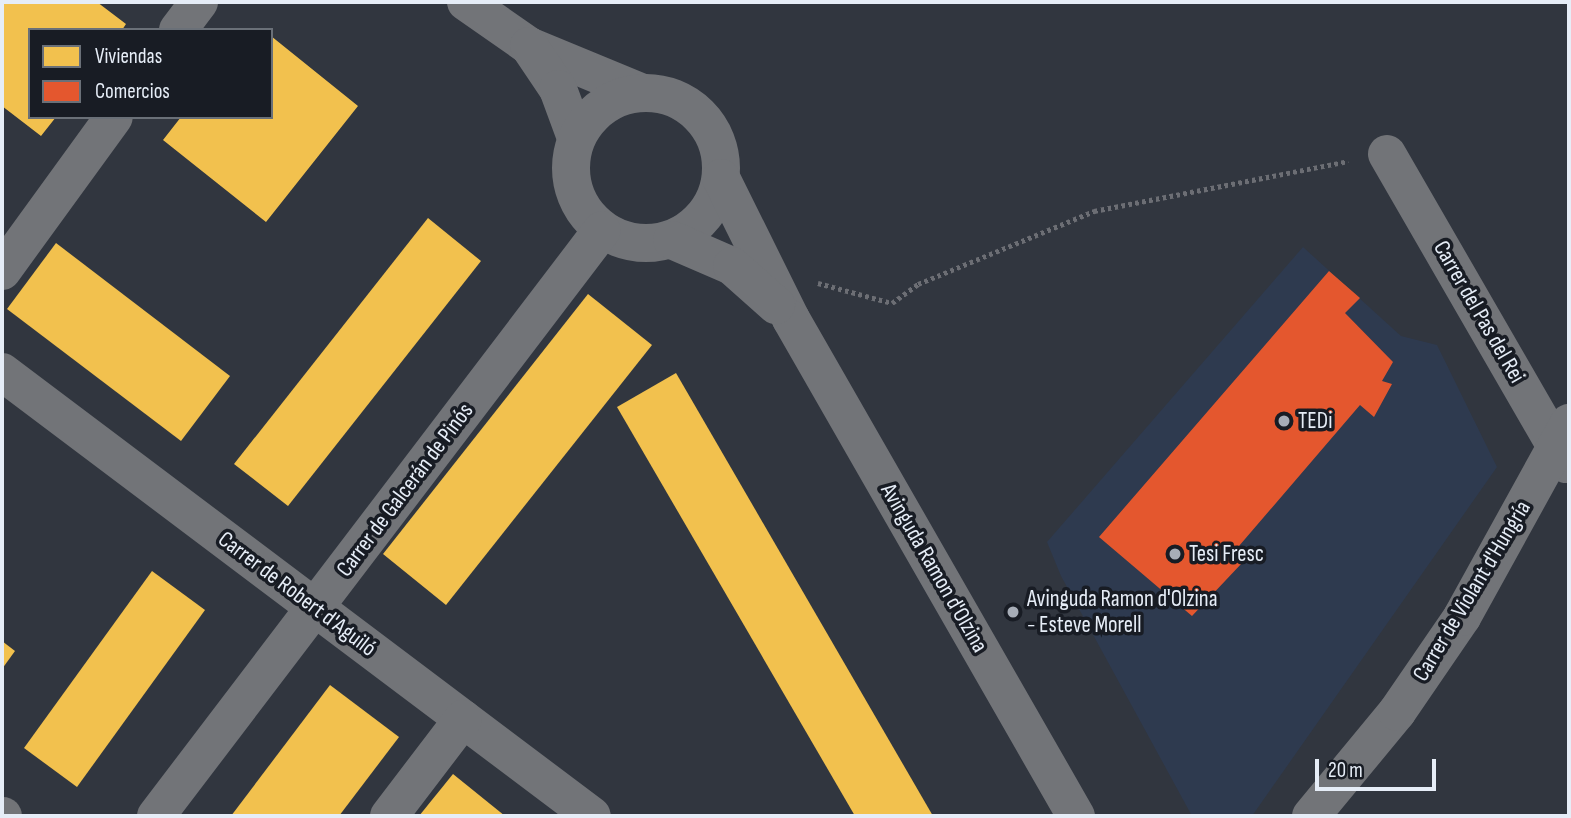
<!DOCTYPE html>
<html>
<head>
<meta charset="utf-8">
<style>
  body { margin:0 }
  #map { position:relative; width:1571px; height:818px; overflow:hidden; background:#31363f; font-family:"Sofia Sans Condensed",sans-serif }
  div>[style] { position:absolute }
  [style*='--x'] { left:calc(var(--x)*1px); top:calc(var(--y)*1px); width:calc(var(--w)*1px); rotate:calc(var(--a)*1deg) }
  .built>* { inset:0; background:#2e3a4f }
  .homes>* { inset:0; background:#f2c14e }
  .shops>* { inset:0; background:#e4572e }
  .path>* { height:4.5px; margin-top:-2.25px; transform-origin:0; background:repeating-linear-gradient(90deg,#6c6e74 0 3.5px,transparent 0 7px) }
  .minor>* { height:38px; margin:-19px; padding:0 19px; transform-origin:19px; border-radius:19px; background:#727478 }
  .minor>.ring { margin:-19px; padding:0; box-sizing:content-box; background:none; border:38px solid #727478; border-radius:50% }
  .dots>* { width:19px; height:19px; translate:-50% -50%; box-sizing:border-box; border:4px solid #181c24; border-radius:50% }
  span { translate:-50% -50%; white-space:nowrap; text-align:center; line-height:1.15; -webkit-text-stroke:7px #181c24; paint-order:stroke }
  .street-label { font-size:23px; color:#e6edf7 }
  .poi-label { font-size:23px; color:#e6edf7 }
  .left { translate:0 -50%; text-align:left }
  .frame { position:absolute; inset:0; border:4px solid #e6edf7; pointer-events:none }
  .legend { position:absolute; left:28px; top:28px; width:245px; height:91px; box-sizing:border-box; background:#181c24; border:2px solid #6a7078; margin:0; padding:9px 12px; list-style:none; font-size:21px; color:#e6edf7 }
  .legend li { display:flex; align-items:center; gap:14px; height:35px }
  .legend b { width:35px; border:2px solid #6a7078 }
  .scale { position:absolute; left:1315px; top:759px; width:121px; height:32px; box-sizing:border-box; border:4px solid #e6edf7; border-top:0; padding-left:9px; font-size:21px; line-height:24px; white-space:nowrap; color:#e6edf7; -webkit-text-stroke:5px #181c24; paint-order:stroke }
</style>
</head>
<body>
<div id="map">
  <div class="built">
    <div style="clip-path:polygon(1303px 247px,1401px 336px,1437px 345px,1497px 467px,1252px 816px,1192px 816px,1061px 576px,1047px 542px)"></div>
  </div>
  <div class="homes">
    <div style="clip-path:polygon(2px 2px,97px 2px,126px 24px,122px 30px,30px 30px,30px 117px,56px 117px,41px 136px,2px 106px)"></div>
    <div style="clip-path:polygon(271px 36px,358px 106px,266px 222px,163px 140px,181px 117px,271px 117px)"></div>
    <div style="clip-path:polygon(428px 218px,481px 261px,288px 506px,234px 464px)"></div>
    <div style="clip-path:polygon(56px 243px,230px 376px,181px 441px,7px 309px)"></div>
    <div style="clip-path:polygon(588px 294px,652px 345px,446px 605px,383px 554px)"></div>
    <div style="clip-path:polygon(676px 373px,933px 816px,855px 816px,617px 407px)"></div>
    <div style="clip-path:polygon(152px 571px,205px 610px,77px 787px,24px 748px)"></div>
    <div style="clip-path:polygon(2px 641px,15px 651px,2px 669px)"></div>
    <div style="clip-path:polygon(330px 685px,399px 737px,339px 816px,231px 816px)"></div>
    <div style="clip-path:polygon(453px 774px,505px 816px,419px 816px)"></div>
  </div>
  <div class="shops">
    <div style="clip-path:polygon(1329px 271px,1360px 298px,1345px 313px,1393px 362px,1382px 381px,1392px 384px,1374px 417px,1360px 405px,1233px 553px,1242px 563px,1192px 616px,1099px 537px)"></div>
  </div>
  <div class="path">
    <div style="--x:818;--y:283;--w:77;--a:15.1"></div>
    <div style="--x:892;--y:303;--w:32;--a:-36"></div>
    <div style="--x:918;--y:284;--w:191;--a:-22.5"></div>
    <div style="--x:1094;--y:211;--w:259;--a:-11.1"></div>
  </div>
  <div class="minor">
    <div style="--x:466;--y:2;--w:77;--a:34.9"></div>
    <div style="--x:529;--y:46;--w:120;--a:22.5"></div>
    <div style="--x:178;--y:30;--w:35;--a:-53"></div>
    <div style="--x:529;--y:46;--w:52;--a:56"></div>
    <div style="--x:558;--y:89;--w:52;--a:69.8"></div>
    <div class="ring" style="left:571px;top:93px;width:112px;height:112px"></div>
    <div style="--x:1387;--y:154;--w:358;--a:60"></div>
    <div style="--x:721;--y:178;--w:157;--a:63.6"></div>
    <div style="--x:791;--y:319;--w:573;--a:60.17"></div>
    <div style="--x:672;--y:240;--w:65;--a:23.4"></div>
    <div style="--x:732;--y:266;--w:59;--a:41.6"></div>
    <div style="--x:2;--y:271;--w:190;--a:-54"></div>
    <div style="--x:2;--y:372;--w:738;--a:36.96"></div>
    <div style="--x:2;--y:816;--w:1;--a:0"></div>
    <div style="--x:156;--y:816;--w:736;--a:-52.73"></div>
    <div style="--x:389;--y:816;--w:122;--a:-52.7"></div>
    <div style="--x:1311;--y:816;--w:135;--a:-50.4"></div>
    <div style="--x:1397;--y:712;--w:115;--a:-55.6"></div>
    <div style="--x:1462;--y:617;--w:222;--a:-61.1"></div>
  </div>
  <div class="dots">
    <div style="left:1284px;top:421px;background:#a7adb7"></div>
    <div style="left:1175px;top:554px;background:#a7adb7"></div>
    <div style="left:1013px;top:612px;background:#a7adb7"></div>
  </div>
  <div class="street-label">
    <span style="left:1479px;top:312px;rotate:60deg">Carrer del Pas del Rei</span>
    <span style="left:405px;top:490px;rotate:-53deg">Carrer de Galcerán de Pinós</span>
    <span style="left:934px;top:568px;rotate:60deg">Avinguda Ramon d'Olzina</span>
    <span style="left:1472px;top:591px;rotate:-59deg">Carrer de Violant d'Hungría</span>
    <span style="left:297px;top:594px;rotate:37deg">Carrer de Robert d'Aguiló</span>
  </div>
  <div class="poi-label">
    <span class="left" style="left:1298px;top:421px">TEDi</span>
    <span class="left" style="left:1189px;top:554px">Tesi Fresc</span>
    <span class="left" style="left:1027px;top:612px">Avinguda Ramon d'Olzina<br>- Esteve Morell</span>
  </div>
  <div class="frame"></div>
  <ul class="legend">
  <li><b style="height:19px;background:#f2c14e"></b>Viviendas</li>
  <li><b style="height:19px;background:#e4572e"></b>Comercios</li>
  </ul>
  <div class="scale">20 m</div>
</div>
</body>
</html>
